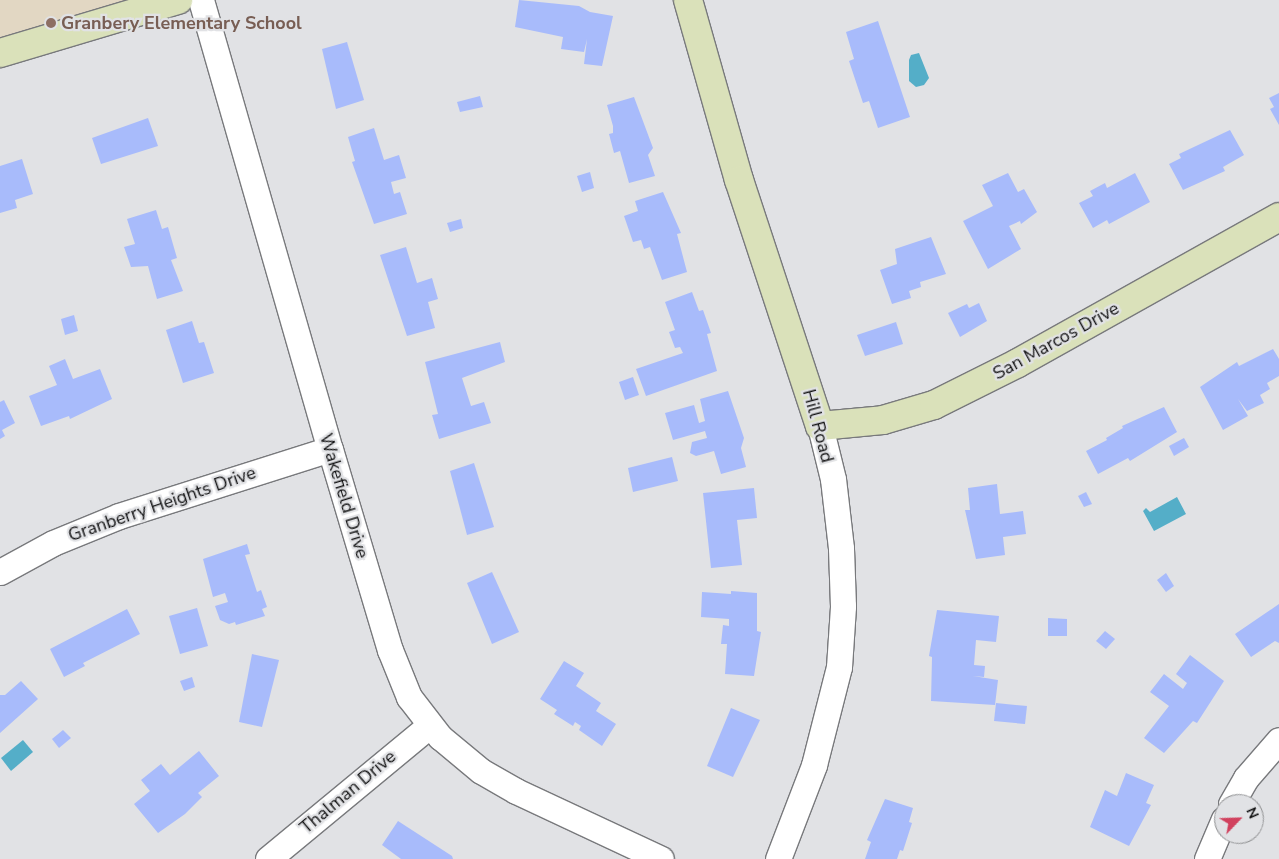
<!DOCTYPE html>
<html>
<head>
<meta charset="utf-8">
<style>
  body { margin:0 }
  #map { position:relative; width:1279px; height:859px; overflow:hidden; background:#e1e2e5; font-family:"Nunito Sans",sans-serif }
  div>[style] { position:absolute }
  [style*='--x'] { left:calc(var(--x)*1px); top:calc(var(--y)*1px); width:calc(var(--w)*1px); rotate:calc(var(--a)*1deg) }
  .education>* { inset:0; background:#e2d7c3 }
  .water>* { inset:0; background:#54aec8 }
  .building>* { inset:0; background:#a8bbfb }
  .roads { filter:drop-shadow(1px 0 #78797c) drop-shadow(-1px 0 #78797c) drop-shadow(0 1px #78797c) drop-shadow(0 -1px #78797c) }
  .street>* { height:25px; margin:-12.5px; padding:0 12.5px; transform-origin:12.5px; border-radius:12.5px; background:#fff }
  .secondary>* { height:28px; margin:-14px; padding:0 14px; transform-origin:14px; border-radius:14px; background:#dae1ba }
  .dots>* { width:14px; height:14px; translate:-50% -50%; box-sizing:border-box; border:2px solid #e1e2e5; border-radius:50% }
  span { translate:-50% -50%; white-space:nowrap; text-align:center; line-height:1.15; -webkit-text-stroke:4.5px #e1e2e5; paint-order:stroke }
  .education-label { font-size:18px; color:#785e54; font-weight:700 }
  .left { translate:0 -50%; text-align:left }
  .street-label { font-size:18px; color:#121213 }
  .north { position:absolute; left:1214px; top:794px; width:50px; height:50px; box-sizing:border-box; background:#e1e2e5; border:1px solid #8e8f91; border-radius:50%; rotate:66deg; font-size:14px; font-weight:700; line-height:20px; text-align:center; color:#121213 }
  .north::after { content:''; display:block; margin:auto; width:18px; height:22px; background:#d1415e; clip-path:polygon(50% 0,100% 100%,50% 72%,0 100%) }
</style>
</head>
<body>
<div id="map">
  <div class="education">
    <div style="clip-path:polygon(0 0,178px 0,0 53px)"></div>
  </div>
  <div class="water">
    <div style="clip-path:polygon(919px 53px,929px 78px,924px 85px,916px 87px,909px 81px,909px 60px,911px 55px)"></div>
    <div style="clip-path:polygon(1177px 497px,1186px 514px,1154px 531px,1143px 511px,1146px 508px,1150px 512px)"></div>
    <div style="clip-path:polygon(23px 740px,33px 752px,11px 771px,1px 758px)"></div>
  </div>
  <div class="building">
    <div style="clip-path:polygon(519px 0,579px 6px,590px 12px,613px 16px,602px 66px,584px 64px,587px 39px,584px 52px,561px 49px,563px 37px,515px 27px)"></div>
    <div style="clip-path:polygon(878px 21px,910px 117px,878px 128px,869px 101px,863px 103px,849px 61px,854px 59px,846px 32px)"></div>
    <div style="clip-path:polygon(347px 42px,364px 100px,336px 109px,322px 49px)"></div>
    <div style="clip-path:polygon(1279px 93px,1279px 125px,1270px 109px,1274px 107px,1269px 98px)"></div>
    <div style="clip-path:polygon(480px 96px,483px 107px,460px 112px,457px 102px)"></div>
    <div style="clip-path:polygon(634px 97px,653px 148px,648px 155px,655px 176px,629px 183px,620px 151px,614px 153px,609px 134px,613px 133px,613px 126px,607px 105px)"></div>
    <div style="clip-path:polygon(148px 118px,158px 146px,101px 164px,92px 138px)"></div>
    <div style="clip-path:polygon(374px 128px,384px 160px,399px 155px,406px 178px,391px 182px,394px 194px,400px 192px,407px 214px,374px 224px,352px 162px,355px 161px,348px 137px)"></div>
    <div style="clip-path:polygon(1230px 130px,1244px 155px,1223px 167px,1225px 171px,1183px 190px,1169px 164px,1181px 158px,1179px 154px)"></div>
    <div style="clip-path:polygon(22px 159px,33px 194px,15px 200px,17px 208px,0 213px,0 166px)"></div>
    <div style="clip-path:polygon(590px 172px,594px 188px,582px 192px,577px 176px)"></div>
    <div style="clip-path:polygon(1008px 173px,1018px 192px,1024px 189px,1037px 212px,1021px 224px,1020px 221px,1009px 226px,1021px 249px,988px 269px,963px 221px,993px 206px,982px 185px)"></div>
    <div style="clip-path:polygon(1135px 173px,1150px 202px,1109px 224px,1107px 220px,1093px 228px,1079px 203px,1093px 196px,1090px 191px,1105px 183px,1107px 188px)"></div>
    <div style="clip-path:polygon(663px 192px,681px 233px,677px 234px,687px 272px,662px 280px,650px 247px,644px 249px,641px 240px,633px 242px,624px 216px,638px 211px,635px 201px)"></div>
    <div style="clip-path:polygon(156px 210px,162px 229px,168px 227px,177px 258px,171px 260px,183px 291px,157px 299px,148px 266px,131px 267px,124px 247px,135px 244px,127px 219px)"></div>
    <div style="clip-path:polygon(461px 219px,463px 228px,450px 232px,447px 223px)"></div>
    <div style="clip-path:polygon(931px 237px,946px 274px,920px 282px,921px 287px,909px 291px,911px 298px,892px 304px,880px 270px,897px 264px,895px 249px)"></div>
    <div style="clip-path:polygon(406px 247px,417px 283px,432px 278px,438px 299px,428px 302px,435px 328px,407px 336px,380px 255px)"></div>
    <div style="clip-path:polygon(692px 292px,699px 311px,703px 310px,711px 333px,707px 334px,717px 371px,646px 396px,636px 369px,683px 353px,680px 347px,675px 348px,669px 332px,675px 330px,665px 302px)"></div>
    <div style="clip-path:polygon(979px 303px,987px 321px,960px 337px,948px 313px,967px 304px,969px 308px)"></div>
    <div style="clip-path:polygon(74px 315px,78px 331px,65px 335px,61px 319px)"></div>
    <div style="clip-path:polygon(192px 321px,199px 343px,204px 342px,214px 373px,183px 383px,166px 330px)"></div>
    <div style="clip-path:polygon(896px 322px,903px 344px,865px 356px,857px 335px)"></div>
    <div style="clip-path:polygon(500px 342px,505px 362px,462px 378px,471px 406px,484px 402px,491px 423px,439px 439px,432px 415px,438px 414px,425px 362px)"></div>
    <div style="clip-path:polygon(1273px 349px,1279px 359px,1279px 376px,1267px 383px,1270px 389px,1260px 395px,1264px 403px,1247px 411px,1238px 399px,1248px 416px,1223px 430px,1200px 387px,1237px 362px,1239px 366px)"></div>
    <div style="clip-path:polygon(65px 359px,73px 379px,100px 369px,112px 399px,70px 419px,69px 416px,41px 426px,29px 396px,57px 385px,49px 366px)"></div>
    <div style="clip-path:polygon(633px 377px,639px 395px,625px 400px,619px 382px)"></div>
    <div style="clip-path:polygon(728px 391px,744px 438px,741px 448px,746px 467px,721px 474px,714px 451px,696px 456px,690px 453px,692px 442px,707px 438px,705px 431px,673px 440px,665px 413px,694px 405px,699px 423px,705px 421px,700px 399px)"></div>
    <div style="clip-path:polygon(4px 400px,15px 423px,2px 430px,5px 436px,0 439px,0 402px)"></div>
    <div style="clip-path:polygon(1164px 407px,1177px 432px,1130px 461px,1128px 458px,1098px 474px,1086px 451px,1107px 440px,1106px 438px,1123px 428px,1122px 426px)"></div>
    <div style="clip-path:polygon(1184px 438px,1189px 447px,1174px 456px,1169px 446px)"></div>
    <div style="clip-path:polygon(672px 457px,678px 481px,633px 492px,628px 468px)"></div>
    <div style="clip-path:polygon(474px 463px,494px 527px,467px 535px,450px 471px)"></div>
    <div style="clip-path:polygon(997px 484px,1000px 514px,1023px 511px,1026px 534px,1003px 537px,1005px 555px,976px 559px,965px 510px,970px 510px,968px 488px)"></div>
    <div style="clip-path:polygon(754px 488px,757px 518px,737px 520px,742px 565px,711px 568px,703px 493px)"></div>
    <div style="clip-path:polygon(1086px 492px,1092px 504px,1084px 507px,1078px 496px)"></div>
    <div style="clip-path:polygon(247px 544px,250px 554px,245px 555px,257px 592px,261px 590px,267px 607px,262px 609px,265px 616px,236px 625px,235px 622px,229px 624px,220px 620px,215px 606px,228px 602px,225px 593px,213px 597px,203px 559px)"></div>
    <div style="clip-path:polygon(492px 572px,519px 632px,492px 644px,467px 583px)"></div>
    <div style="clip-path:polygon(1166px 573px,1174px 586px,1166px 592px,1157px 580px)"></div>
    <div style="clip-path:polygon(731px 591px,757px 593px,757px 631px,761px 632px,754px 676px,725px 674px,727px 644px,721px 644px,723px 625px,729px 626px,729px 619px,701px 617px,702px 592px,731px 594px)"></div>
    <div style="clip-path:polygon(1279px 604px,1279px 643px,1275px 641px,1251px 657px,1235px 634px)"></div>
    <div style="clip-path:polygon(197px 608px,208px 646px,180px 654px,169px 616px)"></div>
    <div style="clip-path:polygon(127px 609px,140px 634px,83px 663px,85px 666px,64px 677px,50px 649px)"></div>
    <div style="clip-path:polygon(937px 610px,999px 616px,996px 642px,976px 640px,974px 665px,985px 666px,984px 677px,973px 676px,998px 680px,995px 705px,931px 701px,932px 657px,929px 656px)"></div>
    <div style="clip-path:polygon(1048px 618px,1067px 619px,1067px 636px,1048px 636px)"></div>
    <div style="clip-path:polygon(1105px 631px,1115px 639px,1106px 649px,1096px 641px)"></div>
    <div style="clip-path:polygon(252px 654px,279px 660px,262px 727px,239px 722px)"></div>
    <div style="clip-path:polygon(1190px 655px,1224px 681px,1197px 723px,1193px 721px,1164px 753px,1144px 738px,1169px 706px,1150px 692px,1164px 674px,1183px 689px,1187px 683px,1176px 674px)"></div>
    <div style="clip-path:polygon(564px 661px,584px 673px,576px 686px,601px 703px,596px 711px,616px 724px,602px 746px,579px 730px,581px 726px,575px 722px,573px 726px,554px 714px,557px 710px,540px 699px)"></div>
    <div style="clip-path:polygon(192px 677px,195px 687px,184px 691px,180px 681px)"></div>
    <div style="clip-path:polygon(21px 681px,38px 699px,0 733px,0 695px,5px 695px)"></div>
    <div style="clip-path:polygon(996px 703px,1027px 706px,1025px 724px,994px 721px)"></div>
    <div style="clip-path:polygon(731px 708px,760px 720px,733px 777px,707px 766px)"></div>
    <div style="clip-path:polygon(63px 730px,71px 738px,59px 748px,52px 739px)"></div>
    <div style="clip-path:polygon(199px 751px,219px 776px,198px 793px,202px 797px,185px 814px,158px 833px,134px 804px,150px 791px,141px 780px,161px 764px,170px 775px)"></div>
    <div style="clip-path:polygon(1126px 773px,1154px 785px,1146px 803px,1151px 805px,1129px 846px,1090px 827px,1105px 790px,1117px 796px)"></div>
    <div style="clip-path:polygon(885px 799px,913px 808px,909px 822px,912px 823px,903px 851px,900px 850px,897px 859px,865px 859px,871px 842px,867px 840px)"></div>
    <div style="clip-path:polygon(398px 821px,452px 856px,453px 859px,401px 859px,382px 845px)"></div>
  </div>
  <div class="roads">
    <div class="street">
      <div style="--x:201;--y:0;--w:467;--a:74"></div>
      <div style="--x:330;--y:449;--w:210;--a:73.4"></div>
      <div style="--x:390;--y:650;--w:51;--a:68"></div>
      <div style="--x:409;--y:697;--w:51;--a:52.2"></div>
      <div style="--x:440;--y:737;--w:53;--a:39.7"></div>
      <div style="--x:481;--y:771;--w:40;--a:29.7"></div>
      <div style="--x:516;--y:791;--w:160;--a:25.1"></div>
      <div style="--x:0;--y:572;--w:60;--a:-28.7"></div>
      <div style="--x:53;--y:543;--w:71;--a:-22.2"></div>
      <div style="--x:119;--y:516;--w:221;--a:-17.6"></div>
      <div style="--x:1231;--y:804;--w:30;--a:-60"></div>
      <div style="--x:1246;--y:778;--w:50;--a:-49"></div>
      <div style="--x:268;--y:859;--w:209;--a:-39.6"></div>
      <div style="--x:778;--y:859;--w:101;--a:-69"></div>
      <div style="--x:814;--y:765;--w:101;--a:-75.7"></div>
      <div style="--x:839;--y:667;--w:61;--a:-86.2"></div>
      <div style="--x:843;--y:606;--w:58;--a:-92"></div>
      <div style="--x:841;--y:548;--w:69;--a:-96.6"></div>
      <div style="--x:833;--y:479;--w:55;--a:-103.8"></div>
      <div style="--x:1207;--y:859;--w:43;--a:-67"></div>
    </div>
    <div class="secondary">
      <div style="--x:688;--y:0;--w:187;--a:74.2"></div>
      <div style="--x:739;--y:180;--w:259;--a:71.8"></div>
      <div style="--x:820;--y:426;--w:63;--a:-5.4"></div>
      <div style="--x:883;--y:420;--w:53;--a:-16.4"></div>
      <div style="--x:934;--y:405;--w:94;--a:-26.6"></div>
      <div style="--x:1018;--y:363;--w:299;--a:-29.2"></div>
      <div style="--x:0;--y:53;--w:186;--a:-16.6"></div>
    </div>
  </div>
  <div class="dots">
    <div style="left:51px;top:23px;background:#8d6e63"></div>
  </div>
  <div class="education-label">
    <span class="left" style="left:61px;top:23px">Granbery Elementary School</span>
  </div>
  <div class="street-label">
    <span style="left:1056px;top:341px;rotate:-29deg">San Marcos Drive</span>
    <span style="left:818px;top:426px;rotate:75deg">Hill Road</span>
    <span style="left:344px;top:496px;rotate:73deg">Wakefield Drive</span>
    <span style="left:162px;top:504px;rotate:-19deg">Granberry Heights Drive</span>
    <span style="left:348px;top:792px;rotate:-40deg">Thalman Drive</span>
  </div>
  <div class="north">N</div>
</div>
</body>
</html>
